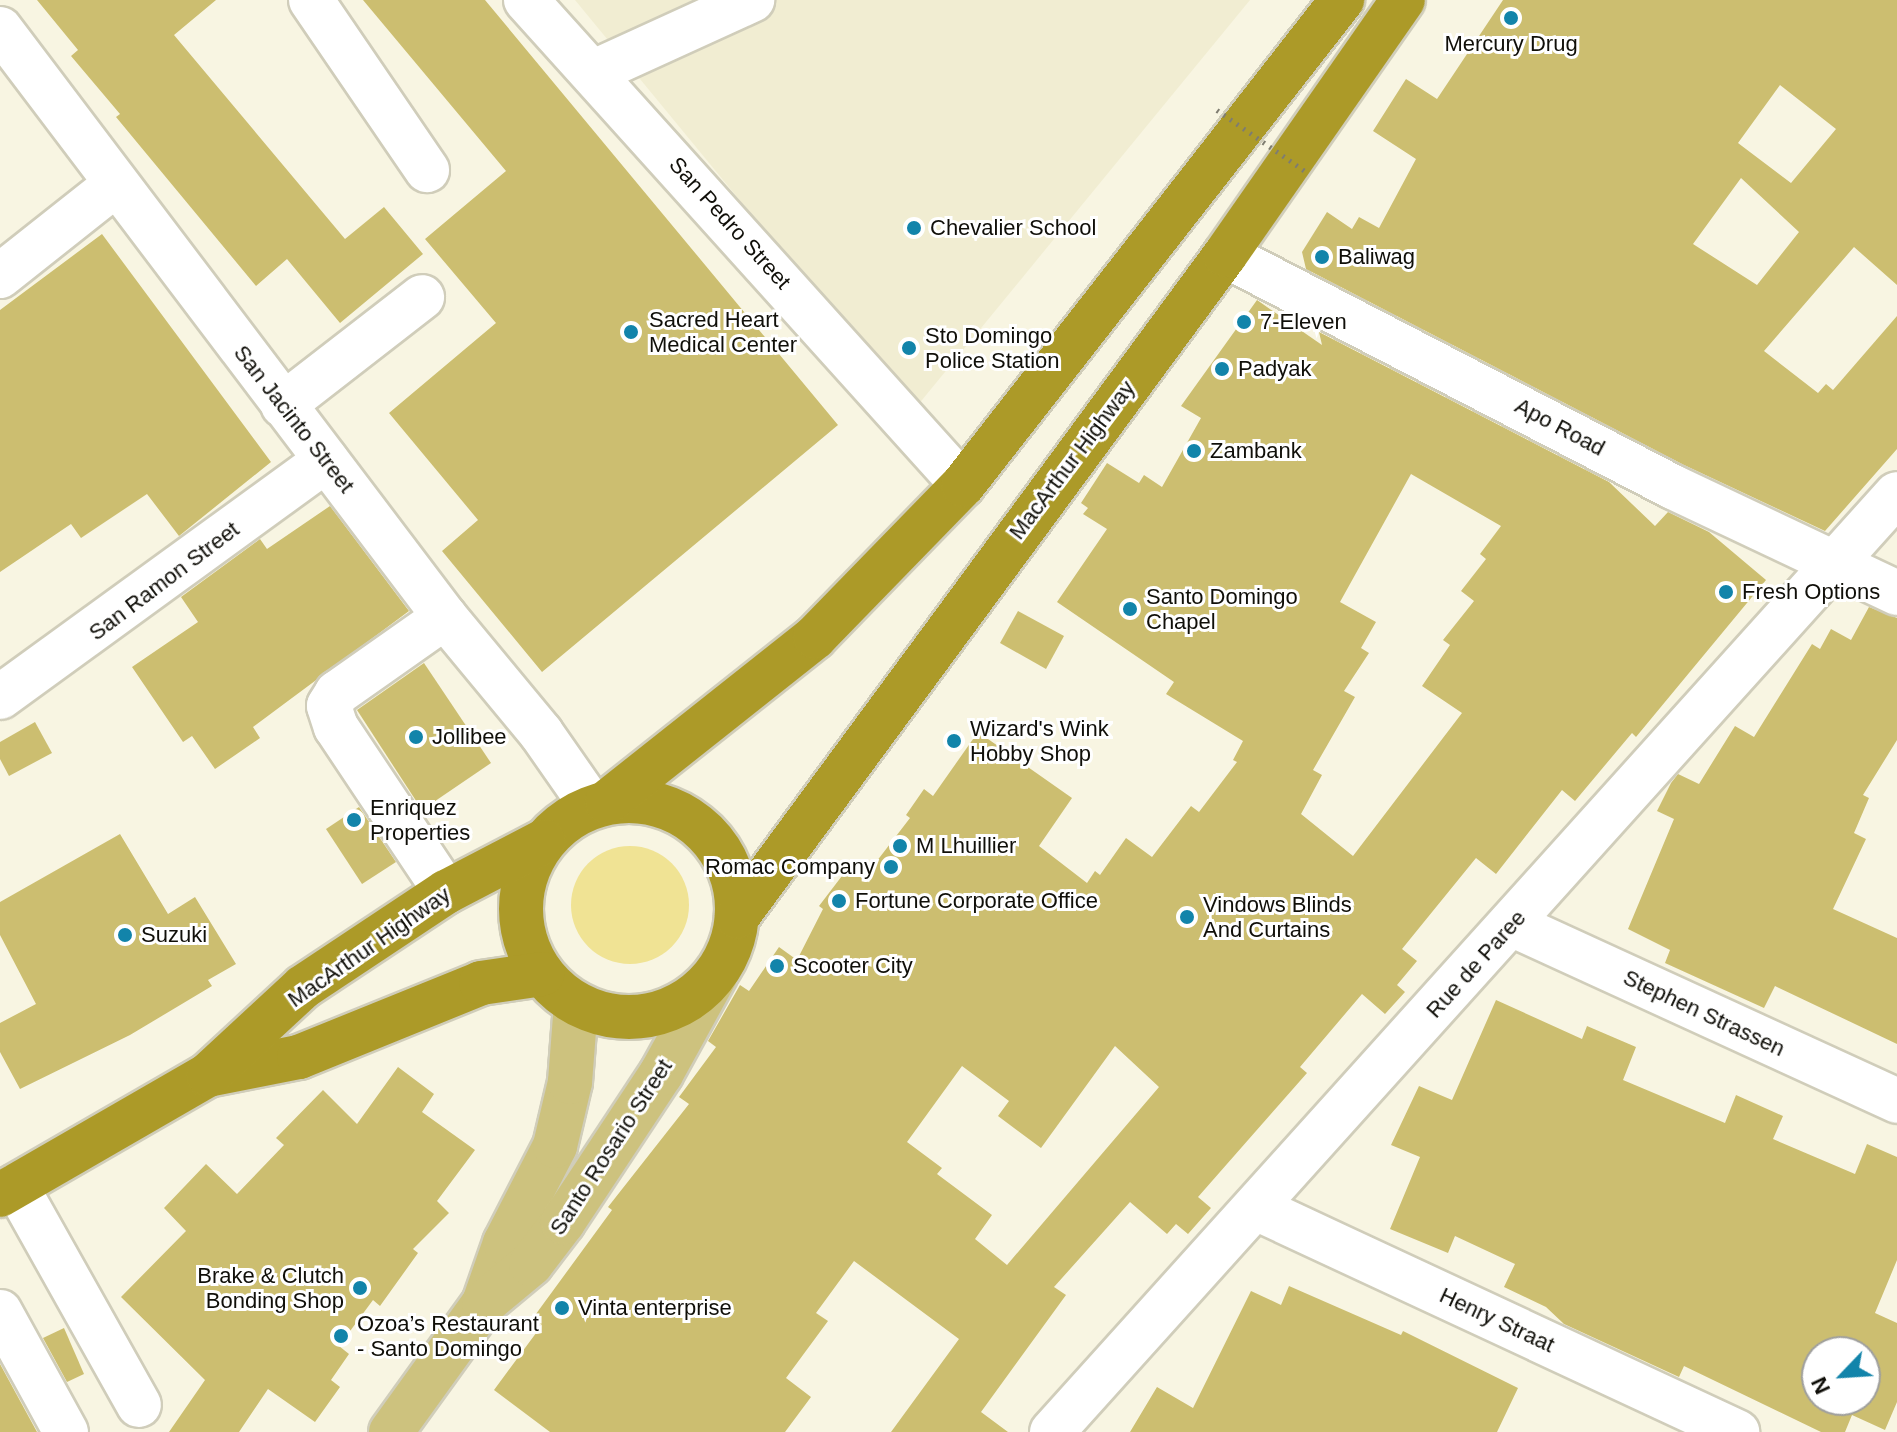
<!DOCTYPE html>
<html>
<head>
<meta charset="utf-8">
<style>
  body { margin:0 }
  #map { position:relative; width:1897px; height:1432px; overflow:hidden; background:#f8f5e2; font-family:Arial,sans-serif }
  div>[style] { position:absolute }
  [style*='--x'] { left:calc(var(--x)*1px); top:calc(var(--y)*1px); width:calc(var(--w)*1px); rotate:calc(var(--a)*1deg) }
  .built>* { inset:0; background:#f1edd2 }
  .green>* { inset:0; background:#f0e394 }
  .round { border-radius:50% }
  .building>* { inset:0; background:#ccbe70 }
  .roads { filter:drop-shadow(2px 0 #d0cdba) drop-shadow(-2px 0 #d0cdba) drop-shadow(0 2px #d0cdba) drop-shadow(0 -2px #d0cdba) }
  .minor>* { height:44px; margin:-22px; padding:0 22px; transform-origin:22px; border-radius:22px; background:#fff }
  .major>* { height:44px; margin:-22px; padding:0 22px; transform-origin:22px; border-radius:22px; background:#cdc27e }
  .highway>* { height:44px; margin:-22px; padding:0 22px; transform-origin:22px; border-radius:22px; background:#ac9a28 }
  .highway>.ring { margin:-22px; padding:0; box-sizing:content-box; background:none; border:44px solid #ac9a28; border-radius:50% }
  .path-bridge>* { height:5px; margin-top:-2.5px; transform-origin:0; background:repeating-linear-gradient(90deg,#7e7c70 0 2px,transparent 0 8px) }
  .dots>* { width:22px; height:22px; translate:-50% -50%; box-sizing:border-box; border:4px solid #fff; border-radius:50% }
  span { translate:-50% -50%; white-space:nowrap; text-align:center; line-height:1.15; -webkit-text-stroke:6px #fff; paint-order:stroke }
  .poi-label { font-size:22px; color:#100f09 }
  .left { translate:0 -50%; text-align:left }
  .right { translate:-100% -50%; text-align:right }
  .street-label { font-size:22px; color:#100f09 }
  .north { position:absolute; left:1801px; top:1336px; width:80px; height:80px; box-sizing:border-box; background:#fff; border:2px solid #9f9f9d; border-radius:50%; rotate:245deg; font-size:22px; font-weight:700; line-height:32px; text-align:center; color:#100f09 }
  .north::after { content:''; display:block; margin:auto; width:28px; height:36px; background:#1284aa; clip-path:polygon(50% 0,100% 100%,50% 72%,0 100%) }
</style>
</head>
<body>
<div id="map">
  <div class="built">
    <div style="clip-path:polygon(575px 0,1250px 0,913px 411px)"></div>
  </div>
  <div class="green">
    <div class="round" style="left:571px;top:846px;width:118px;height:118px"></div>
  </div>
  <div class="building">
    <div style="clip-path:polygon(37px 0,216px 0,174px 35px,345px 239px,384px 207px,423px 254px,340px 323px,287px 259px,256px 286px,116px 117px,120px 114px,71px 56px,78px 50px)"></div>
    <div style="clip-path:polygon(363px 0,485px 0,838px 425px,542px 672px,442px 551px,478px 520px,389px 413px,496px 323px,425px 239px,506px 171px)"></div>
    <div style="clip-path:polygon(evenodd,1503px 0,1897px 0,1897px 285px,1854px 247px,1764px 351px,1818px 393px,1826px 384px,1833px 390px,1897px 316px,1897px 449px,1825px 531px,1684px 465px,1306px 269px,1302px 252px,1327px 212px,1352px 229px,1359px 217px,1379px 228px,1416px 159px,1373px 131px,1406px 79px,1437px 99px,1503px 0,1780px 85px,1836px 129px,1791px 183px,1738px 143px,1780px 85px,1503px 0,1741px 178px,1799px 232px,1757px 285px,1693px 244px,1741px 178px)"></div>
    <div style="clip-path:polygon(102px 234px,271px 462px,179px 536px,147px 494px,81px 538px,71px 524px,0 572px,0 310px)"></div>
    <div style="clip-path:polygon(evenodd,1257px 300px,1322px 345px,1319px 332px,1609px 482px,1655px 526px,1668px 512px,1709px 532px,1766px 580px,1636px 737px,1632px 733px,1575px 801px,1562px 790px,1496px 874px,1476px 858px,1402px 949px,1417px 961px,1397px 985px,1405px 992px,1385px 1014px,1362px 994px,1300px 1067px,1307px 1073px,1198px 1197px,1211px 1208px,1188px 1234px,1176px 1224px,1167px 1234px,1130px 1202px,1054px 1287px,1066px 1295px,981px 1412px,1008px 1432px,891px 1432px,959px 1339px,854px 1261px,816px 1313px,828px 1321px,786px 1378px,811px 1397px,785px 1432px,550px 1432px,494px 1390px,542px 1325px,533px 1318px,612px 1210px,608px 1207px,689px 1104px,679px 1097px,716px 1047px,708px 1041px,740px 985px,749px 991px,779px 947px,797px 960px,823px 909px,819px 906px,848px 868px,863px 879px,910px 818px,906px 815px,924px 789px,933px 796px,978px 732px,1072px 798px,1039px 846px,1087px 883px,1095px 871px,1100px 875px,1126px 838px,1152px 857px,1191px 806px,1199px 812px,1237px 762px,1233px 760px,1243px 741px,1166px 694px,1174px 682px,1057px 602px,1107px 529px,1083px 514px,1088px 508px,1081px 503px,1107px 463px,1139px 483px,1144px 475px,1162px 487px,1201px 418px,1181px 406px,1257px 300px,1411px 474px,1501px 526px,1480px 554px,1486px 559px,1461px 591px,1474px 601px,1443px 640px,1450px 645px,1422px 686px,1462px 713px,1353px 856px,1301px 814px,1322px 775px,1313px 770px,1355px 697px,1344px 691px,1369px 653px,1361px 648px,1376px 622px,1340px 602px,1411px 474px,1257px 300px,1115px 1046px,1159px 1087px,1007px 1265px,975px 1239px,992px 1215px,937px 1174px,942px 1168px,907px 1142px,962px 1066px,1009px 1101px,998px 1116px,1041px 1148px,1115px 1046px)"></div>
    <div style="clip-path:polygon(330px 506px,409px 611px,253px 727px,260px 738px,215px 769px,192px 736px,183px 742px,132px 667px,198px 622px,181px 597px,260px 539px,267px 549px)"></div>
    <div style="clip-path:polygon(1869px 607px,1897px 618px,1897px 740px,1863px 795px,1869px 798px,1854px 833px,1866px 839px,1833px 909px,1897px 938px,1897px 1044px,1775px 986px,1764px 1008px,1665px 963px,1670px 950px,1628px 929px,1674px 819px,1657px 811px,1671px 783px,1678px 774px,1699px 784px,1735px 726px,1754px 737px,1812px 644px,1820px 649px,1831px 629px,1851px 640px)"></div>
    <div style="clip-path:polygon(1018px 611px,1064px 636px,1046px 669px,1000px 643px)"></div>
    <div style="clip-path:polygon(424px 663px,491px 763px,422px 810px,357px 710px)"></div>
    <div style="clip-path:polygon(35px 722px,52px 753px,9px 776px,0 759px,0 742px)"></div>
    <div style="clip-path:polygon(359px 807px,396px 862px,362px 884px,326px 829px)"></div>
    <div style="clip-path:polygon(120px 834px,168px 914px,195px 897px,236px 964px,208px 980px,212px 986px,130px 1035px,20px 1089px,0 1052px,0 1023px,36px 1004px,0 935px,0 902px)"></div>
    <div style="clip-path:polygon(evenodd,1496px 1000px,1582px 1039px,1587px 1026px,1636px 1047px,1623px 1080px,1725px 1123px,1736px 1095px,1783px 1116px,1773px 1139px,1855px 1174px,1867px 1144px,1897px 1157px,1897px 1260px,1875px 1313px,1897px 1323px,1897px 1402px,1885px 1430px,1852px 1415px,1845px 1432px,1821px 1432px,1684px 1366px,1679px 1377px,1564px 1324px,1546px 1307px,1504px 1287px,1515px 1264px,1455px 1236px,1448px 1253px,1390px 1229px,1420px 1157px,1391px 1145px,1419px 1086px,1452px 1100px,1496px 1000px,1817px 1352px,1865px 1352px,1865px 1400px,1817px 1400px,1817px 1352px)"></div>
    <div style="clip-path:polygon(398px 1067px,434px 1094px,422px 1112px,475px 1150px,437px 1201px,449px 1213px,413px 1249px,418px 1253px,380px 1306px,373px 1300px,339px 1346px,349px 1354px,331px 1380px,340px 1387px,315px 1422px,268px 1389px,239px 1432px,169px 1432px,205px 1380px,121px 1297px,186px 1231px,164px 1208px,206px 1164px,237px 1194px,284px 1145px,276px 1138px,323px 1090px,357px 1124px)"></div>
    <div style="clip-path:polygon(1289px 1286px,1401px 1335px,1403px 1331px,1518px 1388px,1497px 1432px,1130px 1432px,1157px 1387px,1193px 1408px,1251px 1291px,1281px 1305px)"></div>
    <div style="clip-path:polygon(64px 1328px,84px 1374px,67px 1382px,43px 1338px)"></div>
    <div style="clip-path:polygon(0 1364px,37px 1432px,0 1432px)"></div>
  </div>
  <div class="roads">
    <div class="minor">
      <div style="--x:311;--y:0;--w:206;--a:55.7"></div>
      <div style="--x:526;--y:0;--w:653;--a:47.98"></div>
      <div style="--x:0;--y:29;--w:737;--a:52.88"></div>
      <div style="--x:445;--y:617;--w:151;--a:50.4"></div>
      <div style="--x:541;--y:733;--w:89;--a:55.1"></div>
      <div style="--x:594;--y:72;--w:174;--a:-24.5"></div>
      <div style="--x:1225;--y:255;--w:505;--a:27.38"></div>
      <div style="--x:1673;--y:487;--w:248;--a:25.3"></div>
      <div style="--x:0;--y:276;--w:147;--a:-38.4"></div>
      <div style="--x:283;--y:405;--w:176;--a:-37.8"></div>
      <div style="--x:445;--y:617;--w:132;--a:144.9"></div>
      <div style="--x:337;--y:693;--w:15;--a:122"></div>
      <div style="--x:329;--y:706;--w:22;--a:72"></div>
      <div style="--x:336;--y:727;--w:198;--a:56.3"></div>
      <div style="--x:0;--y:697;--w:403;--a:-36"></div>
      <div style="--x:1511;--y:924;--w:425;--a:24.6"></div>
      <div style="--x:16;--y:1186;--w:251;--a:60.7"></div>
      <div style="--x:1256;--y:1208;--w:531;--a:24.97"></div>
      <div style="--x:0;--y:1312;--w:137;--a:61.2"></div>
      <div style="--x:1052;--y:1432;--w:1262;--a:-47.99"></div>
    </div>
    <div class="major">
      <div style="--x:484;--y:1303;--w:64;--a:-70.7"></div>
      <div style="--x:505;--y:1243;--w:109;--a:-62.7"></div>
      <div style="--x:555;--y:1146;--w:66;--a:-76.8"></div>
      <div style="--x:570;--y:1082;--w:78;--a:-85.6"></div>
      <div style="--x:391;--y:1432;--w:159;--a:-54.2"></div>
      <div style="--x:484;--y:1303;--w:61;--a:-39.7"></div>
      <div style="--x:531;--y:1264;--w:53;--a:-52.7"></div>
      <div style="--x:563;--y:1222;--w:178;--a:-56.5"></div>
      <div style="--x:661;--y:1074;--w:114;--a:-61.2"></div>
    </div>
    <div class="highway">
      <div class="ring" style="left:521px;top:801px;width:172px;height:172px"></div>
      <div style="--x:607;--y:802;--w:265;--a:-38.4"></div>
      <div style="--x:815;--y:637;--w:212;--a:-45.8"></div>
      <div style="--x:963;--y:485;--w:616;--a:-51.99"></div>
      <div style="--x:737;--y:917;--w:822;--a:-53.6"></div>
      <div style="--x:1225;--y:255;--w:311;--a:-55.1"></div>
      <div style="--x:208;--y:1075;--w:93;--a:-11.2"></div>
      <div style="--x:299;--y:1057;--w:196;--a:-22.1"></div>
      <div style="--x:481;--y:983;--w:62;--a:-8.4"></div>
      <div style="--x:0;--y:1195;--w:240;--a:-30"></div>
      <div style="--x:208;--y:1075;--w:129;--a:-42.8"></div>
      <div style="--x:303;--y:987;--w:172;--a:-33.6"></div>
      <div style="--x:446;--y:892;--w:110;--a:-27.5"></div>
    </div>
  </div>
  <div class="path-bridge">
    <div style="--x:1217;--y:110;--w:111;--a:34.7"></div>
  </div>
  <div class="dots">
    <div style="left:1511px;top:18px;background:#1284aa"></div>
    <div style="left:914px;top:228px;background:#1284aa"></div>
    <div style="left:1322px;top:257px;background:#1284aa"></div>
    <div style="left:1244px;top:322px;background:#1284aa"></div>
    <div style="left:631px;top:332px;background:#1284aa"></div>
    <div style="left:909px;top:348px;background:#1284aa"></div>
    <div style="left:1222px;top:369px;background:#1284aa"></div>
    <div style="left:1194px;top:451px;background:#1284aa"></div>
    <div style="left:1726px;top:592px;background:#1284aa"></div>
    <div style="left:1130px;top:609px;background:#1284aa"></div>
    <div style="left:416px;top:737px;background:#1284aa"></div>
    <div style="left:954px;top:741px;background:#1284aa"></div>
    <div style="left:354px;top:820px;background:#1284aa"></div>
    <div style="left:900px;top:846px;background:#1284aa"></div>
    <div style="left:891px;top:867px;background:#1284aa"></div>
    <div style="left:839px;top:901px;background:#1284aa"></div>
    <div style="left:1187px;top:917px;background:#1284aa"></div>
    <div style="left:125px;top:935px;background:#1284aa"></div>
    <div style="left:777px;top:966px;background:#1284aa"></div>
    <div style="left:360px;top:1288px;background:#1284aa"></div>
    <div style="left:562px;top:1308px;background:#1284aa"></div>
    <div style="left:341px;top:1336px;background:#1284aa"></div>
  </div>
  <div class="poi-label">
    <span style="left:1511px;top:44px">Mercury Drug</span>
    <span class="left" style="left:930px;top:228px">Chevalier School</span>
    <span class="left" style="left:1338px;top:257px">Baliwag</span>
    <span class="left" style="left:649px;top:332px">Sacred Heart<br>Medical Center</span>
    <span class="left" style="left:1260px;top:322px">7-Eleven</span>
    <span class="left" style="left:925px;top:348px">Sto Domingo<br>Police Station</span>
    <span class="left" style="left:1238px;top:369px">Padyak</span>
    <span class="left" style="left:1210px;top:451px">Zambank</span>
    <span class="left" style="left:1742px;top:592px">Fresh Options</span>
    <span class="left" style="left:1146px;top:609px">Santo Domingo<br>Chapel</span>
    <span class="left" style="left:970px;top:741px">Wizard's Wink<br>Hobby Shop</span>
    <span class="left" style="left:432px;top:737px">Jollibee</span>
    <span class="left" style="left:370px;top:820px">Enriquez<br>Properties</span>
    <span class="left" style="left:916px;top:846px">M Lhuillier</span>
    <span class="right" style="left:875px;top:867px">Romac Company</span>
    <span class="left" style="left:855px;top:901px">Fortune Corporate Office</span>
    <span class="left" style="left:1203px;top:917px">Vindows Blinds<br>And Curtains</span>
    <span class="left" style="left:141px;top:935px">Suzuki</span>
    <span class="left" style="left:793px;top:966px">Scooter City</span>
    <span class="right" style="left:344px;top:1288px">Brake &amp; Clutch<br>Bonding Shop</span>
    <span class="left" style="left:578px;top:1308px">Vinta enterprise</span>
    <span class="left" style="left:357px;top:1336px">Ozoa’s Restaurant<br>- Santo Domingo</span>
  </div>
  <div class="street-label">
    <span style="left:730px;top:223px;rotate:48deg">San Pedro Street</span>
    <span style="left:294px;top:419px;rotate:52deg">San Jacinto Street</span>
    <span style="left:1560px;top:427px;rotate:28deg">Apo Road</span>
    <span style="left:1072px;top:460px;rotate:-53deg">MacArthur Highway</span>
    <span style="left:164px;top:581px;rotate:-37deg">San Ramon Street</span>
    <span style="left:369px;top:947px;rotate:-35deg">MacArthur Highway</span>
    <span style="left:1476px;top:964px;rotate:-48deg">Rue de Paree</span>
    <span style="left:1704px;top:1013px;rotate:25deg">Stephen Strassen</span>
    <span style="left:611px;top:1147px;rotate:-57deg">Santo Rosario Street</span>
    <span style="left:1497px;top:1320px;rotate:25deg">Henry Straat</span>
  </div>
  <div class="north">N</div>
</div>
</body>
</html>
